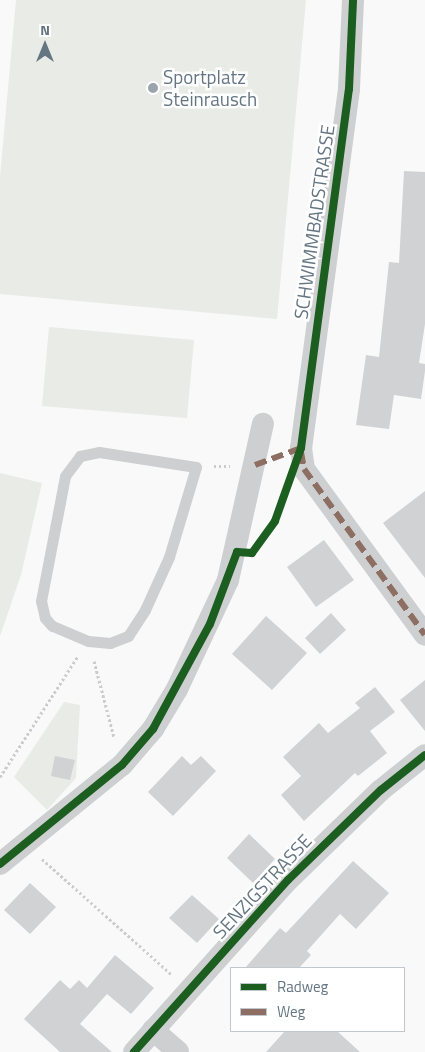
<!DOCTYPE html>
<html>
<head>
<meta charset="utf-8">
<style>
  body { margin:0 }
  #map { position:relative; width:425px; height:1052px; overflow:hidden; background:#f9f9f9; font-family:"Titillium Web",sans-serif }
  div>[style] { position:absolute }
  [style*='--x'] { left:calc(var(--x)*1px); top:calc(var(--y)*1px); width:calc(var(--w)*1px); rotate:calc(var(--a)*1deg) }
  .green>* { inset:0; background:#e8ebe6 }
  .building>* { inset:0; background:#d0d2d3 }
  .path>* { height:3px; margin-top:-1.5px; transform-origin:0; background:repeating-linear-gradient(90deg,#cbcccd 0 2.5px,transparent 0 5px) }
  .service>* { height:11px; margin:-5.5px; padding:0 5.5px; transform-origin:5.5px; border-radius:5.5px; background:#cecfd0 }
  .minor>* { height:22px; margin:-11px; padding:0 11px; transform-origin:11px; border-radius:11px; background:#cecfd0 }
  .quiet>* { height:6px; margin-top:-3px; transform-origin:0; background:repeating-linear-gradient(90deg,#8d6e63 0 12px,transparent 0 18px) }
  .cycleway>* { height:8px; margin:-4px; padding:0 4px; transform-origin:4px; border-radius:4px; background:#1b5e20 }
  .dots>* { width:14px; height:14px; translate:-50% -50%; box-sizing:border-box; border:2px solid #fff; border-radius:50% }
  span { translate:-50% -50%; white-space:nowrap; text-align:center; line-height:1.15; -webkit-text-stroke:5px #fff; paint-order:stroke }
  .poi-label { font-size:19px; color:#657683 }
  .left { translate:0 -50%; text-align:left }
  .street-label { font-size:19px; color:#657683 }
  .legend { position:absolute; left:230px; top:967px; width:175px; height:65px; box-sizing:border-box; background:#fff; border:1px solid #c1c8cd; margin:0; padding:6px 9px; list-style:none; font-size:15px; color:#657683 }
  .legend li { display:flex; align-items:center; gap:10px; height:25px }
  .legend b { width:25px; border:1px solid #c1c8cd }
  .north { position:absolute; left:20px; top:20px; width:50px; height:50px; -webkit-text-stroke:4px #fff; paint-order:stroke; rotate:0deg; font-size:14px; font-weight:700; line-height:20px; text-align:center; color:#657683 }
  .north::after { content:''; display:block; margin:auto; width:18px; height:22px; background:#657683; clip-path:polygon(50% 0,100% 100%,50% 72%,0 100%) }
</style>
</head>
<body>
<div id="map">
  <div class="green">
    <div style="clip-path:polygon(16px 0,306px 0,277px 319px,0 294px,0 177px)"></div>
    <div style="clip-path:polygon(49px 327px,194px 340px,187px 418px,42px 406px)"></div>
    <div style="clip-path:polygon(0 473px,42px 483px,21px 575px,0 636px)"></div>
    <div style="clip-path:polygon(64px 702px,80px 705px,76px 778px,47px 810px,14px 777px)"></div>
  </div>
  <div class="building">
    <div style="clip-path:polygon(404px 171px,425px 172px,425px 324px,419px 363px,425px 364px,425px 371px,421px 399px,394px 395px,389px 429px,356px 425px,366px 355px,379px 357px,389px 262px,399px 263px)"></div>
    <div style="clip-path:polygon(425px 491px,425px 578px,383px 523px)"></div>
    <div style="clip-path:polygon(324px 540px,354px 580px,316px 607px,287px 567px)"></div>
    <div style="clip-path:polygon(331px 613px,346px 630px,320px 654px,305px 638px)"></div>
    <div style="clip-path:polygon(266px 616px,307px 653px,272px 690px,232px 654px)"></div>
    <div style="clip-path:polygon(425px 680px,425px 731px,400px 700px)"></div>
    <div style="clip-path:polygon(375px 687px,395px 712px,370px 731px,387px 753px,358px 776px,355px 773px,304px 821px,281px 795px,301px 776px,283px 757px,319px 723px,328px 733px,360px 708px,355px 703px)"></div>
    <div style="clip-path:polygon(55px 756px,75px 760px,70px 780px,51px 776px)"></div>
    <div style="clip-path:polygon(182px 756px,191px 765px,201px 756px,216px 771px,173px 816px,148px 792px)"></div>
    <div style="clip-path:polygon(249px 834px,275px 859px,253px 883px,227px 858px)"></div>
    <div style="clip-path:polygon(353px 861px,389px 893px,356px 929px,340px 914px,307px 951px,311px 955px,299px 968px,245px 968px,280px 928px,286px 933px)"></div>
    <div style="clip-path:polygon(30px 883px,56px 907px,30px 934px,4px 910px)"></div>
    <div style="clip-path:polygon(192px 895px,219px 919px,197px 943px,169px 918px)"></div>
    <div style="clip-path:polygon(115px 955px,154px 988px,131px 1014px,107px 994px,80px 1024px,112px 1052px,60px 1052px,24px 1019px,60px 980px,70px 989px,79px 980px,87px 988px)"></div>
    <div style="clip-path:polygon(285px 1031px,337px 1031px,360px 1052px,266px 1052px)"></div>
  </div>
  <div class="path">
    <div style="--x:214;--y:466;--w:16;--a:0"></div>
    <div style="--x:264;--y:536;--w:19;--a:-54"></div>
    <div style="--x:275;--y:521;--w:38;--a:-72"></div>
    <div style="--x:94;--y:661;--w:79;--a:75.3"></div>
    <div style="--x:0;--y:777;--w:144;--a:-57.2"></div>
    <div style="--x:42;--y:859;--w:174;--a:41.7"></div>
  </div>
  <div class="service">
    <div style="--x:99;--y:452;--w:98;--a:8.8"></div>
    <div style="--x:196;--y:467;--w:94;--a:106.7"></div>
    <div style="--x:169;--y:557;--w:58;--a:114.4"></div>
    <div style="--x:145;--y:610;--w:31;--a:123"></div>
    <div style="--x:128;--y:636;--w:19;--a:159"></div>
    <div style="--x:110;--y:643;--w:22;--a:-175"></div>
    <div style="--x:88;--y:641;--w:39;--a:-157"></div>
    <div style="--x:52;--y:626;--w:11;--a:-131"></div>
    <div style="--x:45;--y:618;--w:17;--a:-103"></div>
    <div style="--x:41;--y:601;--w:127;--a:-79.1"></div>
    <div style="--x:65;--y:476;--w:25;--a:-53"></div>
    <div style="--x:80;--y:456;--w:19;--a:-12"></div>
  </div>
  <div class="minor">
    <div style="--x:353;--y:0;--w:89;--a:92.6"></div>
    <div style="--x:349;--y:89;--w:362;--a:97.6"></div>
    <div style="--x:301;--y:448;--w:21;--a:82"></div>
    <div style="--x:304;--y:469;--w:205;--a:53.9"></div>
    <div style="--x:0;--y:864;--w:157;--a:-39.1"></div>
    <div style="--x:122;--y:765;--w:48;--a:-49.3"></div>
    <div style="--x:153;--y:729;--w:47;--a:-59"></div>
    <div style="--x:177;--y:689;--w:120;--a:-64.9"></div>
    <div style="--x:228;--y:580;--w:160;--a:-77.4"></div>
    <div style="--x:153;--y:1030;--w:33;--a:41"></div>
    <div style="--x:134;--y:1052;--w:231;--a:-48.2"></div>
    <div style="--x:288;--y:880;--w:129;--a:-44.1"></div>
    <div style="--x:381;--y:790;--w:56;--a:-38.5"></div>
  </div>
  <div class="quiet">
    <div style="--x:301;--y:452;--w:17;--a:80"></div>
    <div style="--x:304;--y:469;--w:205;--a:53.9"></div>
    <div style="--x:255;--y:465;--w:49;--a:-20.3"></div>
  </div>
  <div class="cycleway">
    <div style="--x:0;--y:864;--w:157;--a:-39.1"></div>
    <div style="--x:122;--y:765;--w:48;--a:-49.3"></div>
    <div style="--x:153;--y:729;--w:119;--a:-61.5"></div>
    <div style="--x:210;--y:624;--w:77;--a:-69.4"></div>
    <div style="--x:237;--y:552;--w:15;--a:4"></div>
    <div style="--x:252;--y:553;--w:39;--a:-54"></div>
    <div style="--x:275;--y:521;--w:77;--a:-70.4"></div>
    <div style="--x:301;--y:448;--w:362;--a:-82.4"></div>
    <div style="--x:349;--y:89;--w:89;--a:-87.4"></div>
    <div style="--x:134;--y:1052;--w:231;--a:-48.2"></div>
    <div style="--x:288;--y:880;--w:129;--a:-44.1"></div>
    <div style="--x:381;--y:790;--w:56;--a:-38.5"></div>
  </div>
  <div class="dots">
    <div style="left:153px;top:88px;background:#99a4ac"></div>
  </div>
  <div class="poi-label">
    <span class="left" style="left:163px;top:88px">Sportplatz<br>Steinrausch</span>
  </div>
  <div class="street-label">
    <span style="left:314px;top:222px;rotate:-82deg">SCHWIMMBADSTRASSE</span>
    <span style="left:262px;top:886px;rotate:-47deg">SENZIGSTRASSE</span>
  </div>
  <ul class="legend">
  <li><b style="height:6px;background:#1b5e20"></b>Radweg</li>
  <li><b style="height:6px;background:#8d6e63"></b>Weg</li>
  </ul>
  <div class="north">N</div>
</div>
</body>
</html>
